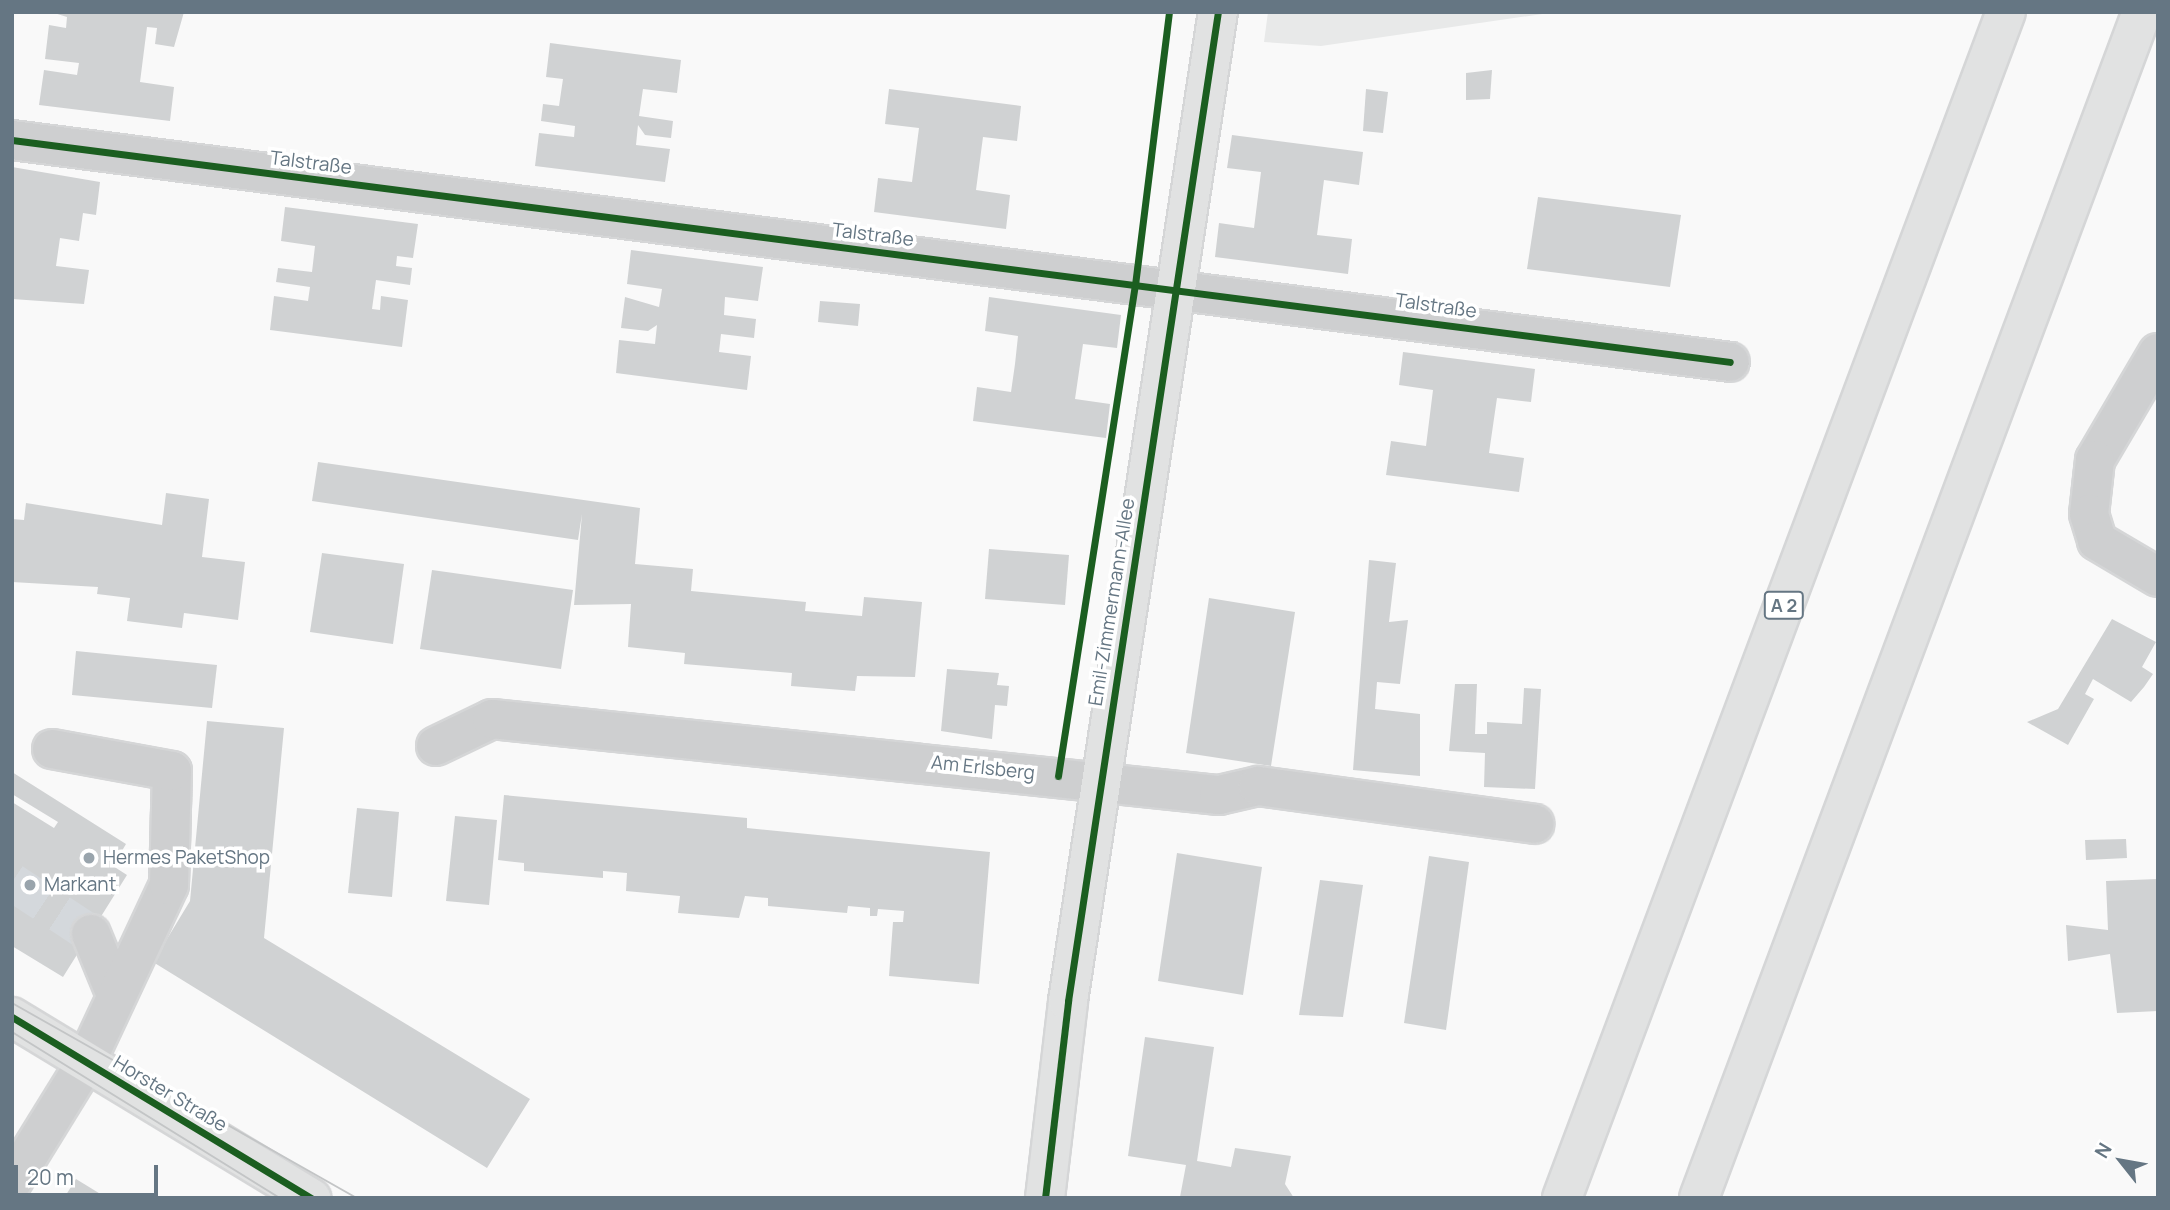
<!DOCTYPE html>
<html>
<head>
<meta charset="utf-8">
<style>
  body { margin:0 }
  #map { position:relative; width:2170px; height:1210px; overflow:hidden; background:#f9f9f9; font-family:Manrope,sans-serif }
  div>[style] { position:absolute }
  [style*='--x'] { left:calc(var(--x)*1px); top:calc(var(--y)*1px); width:calc(var(--w)*1px); rotate:calc(var(--a)*1deg) }
  .built>* { inset:0; background:#e8e9e9 }
  .building>* { inset:0; background:#d0d2d3 }
  .minor-tunnel>* { height:38px; margin-top:-19px; transform-origin:0; background:repeating-linear-gradient(90deg,#d4d8dc 0 38px,transparent 0 57px) }
  .roads { filter:drop-shadow(2px 0 #d5d6d7) drop-shadow(-2px 0 #d5d6d7) drop-shadow(0 2px #d5d6d7) drop-shadow(0 -2px #d5d6d7) }
  .minor>* { height:38px; margin:-19px; padding:0 19px; transform-origin:19px; border-radius:19px; background:#cecfd0 }
  .major>* { height:38px; margin:-19px; padding:0 19px; transform-origin:19px; border-radius:19px; background:#e1e2e2 }
  .highway>* { height:38px; margin:-19px; padding:0 19px; transform-origin:19px; border-radius:19px; background:#e1e2e2 }
  .tram>* { height:2px; margin:-1px; padding:0 1px; transform-origin:1px; border-radius:1px; background:#c3c5c6 }
  .cycleway>* { height:7px; margin:-3.5px; padding:0 3.5px; transform-origin:3.5px; border-radius:3.5px; background:#1b5e20 }
  .dots>* { width:19px; height:19px; translate:-50% -50%; box-sizing:border-box; border:4px solid #fff; border-radius:50% }
  span { translate:-50% -50%; white-space:nowrap; text-align:center; line-height:1.15; -webkit-text-stroke:7px #fff; paint-order:stroke }
  .shield-label span { padding:2px 5px; background:#fff; border:2px solid; border-radius:5px; -webkit-text-stroke-width:0 }
  .shield-label { font-size:18px; color:#657683; font-weight:700 }
  .street-label { font-size:19px; color:#657683 }
  .poi-label { font-size:19px; color:#657683 }
  .left { translate:0 -50%; text-align:left }
  .frame { position:absolute; inset:0; border:14px solid #657683; pointer-events:none }
  .north { position:absolute; left:2086px; top:1126px; width:70px; height:70px; -webkit-text-stroke:5px #fff; paint-order:stroke; rotate:301deg; font-size:19px; font-weight:700; line-height:28px; text-align:center; color:#657683 }
  .north::after { content:''; display:block; margin:auto; width:24px; height:32px; background:#657683; clip-path:polygon(50% 0,100% 100%,50% 72%,0 100%) }
  .scale { position:absolute; left:14px; top:1165px; width:144px; height:32px; box-sizing:border-box; border:4px solid #657683; border-top:0; padding-left:9px; font-size:21px; line-height:24px; white-space:nowrap; color:#657683; -webkit-text-stroke:5px #fff; paint-order:stroke }
</style>
</head>
<body>
<div id="map">
  <div class="built">
    <div style="clip-path:polygon(1268px 12px,1556px 12px,1321px 46px,1264px 42px)"></div>
  </div>
  <div class="building">
    <div style="clip-path:polygon(51px 12px,184px 12px,174px 47px,155px 44px,157px 28px,147px 27px,140px 82px,174px 87px,170px 121px,39px 105px,44px 70px,77px 75px,79px 63px,45px 59px,49px 25px,66px 28px,67px 17px)"></div>
    <div style="clip-path:polygon(550px 43px,681px 60px,677px 93px,643px 89px,639px 116px,673px 121px,671px 138px,645px 135px,638px 125px,636px 145px,670px 149px,665px 182px,535px 166px,539px 133px,574px 137px,575px 126px,541px 121px,543px 104px,559px 106px,563px 79px,546px 77px)"></div>
    <div style="clip-path:polygon(1492px 70px,1490px 99px,1466px 100px,1466px 73px)"></div>
    <div style="clip-path:polygon(889px 89px,1021px 106px,1017px 141px,983px 137px,976px 190px,1010px 195px,1006px 229px,874px 212px,878px 178px,912px 182px,919px 128px,885px 124px)"></div>
    <div style="clip-path:polygon(1366px 89px,1388px 92px,1383px 133px,1363px 131px)"></div>
    <div style="clip-path:polygon(1232px 135px,1363px 152px,1359px 185px,1324px 180px,1317px 235px,1352px 239px,1348px 274px,1215px 257px,1219px 223px,1254px 228px,1261px 172px,1227px 168px)"></div>
    <div style="clip-path:polygon(12px 167px,100px 182px,96px 215px,83px 213px,79px 241px,60px 238px,56px 266px,89px 270px,84px 304px,12px 299px)"></div>
    <div style="clip-path:polygon(1538px 197px,1681px 215px,1670px 287px,1527px 269px)"></div>
    <div style="clip-path:polygon(285px 207px,418px 224px,413px 258px,397px 256px,396px 266px,412px 268px,410px 285px,376px 280px,372px 309px,380px 310px,381px 296px,408px 300px,402px 347px,270px 330px,274px 296px,308px 301px,310px 287px,276px 282px,278px 268px,312px 272px,315px 246px,281px 241px)"></div>
    <div style="clip-path:polygon(631px 250px,763px 267px,758px 301px,725px 297px,724px 315px,756px 319px,754px 338px,721px 334px,719px 352px,751px 356px,747px 390px,616px 373px,619px 340px,655px 344px,657px 325px,648px 331px,621px 328px,625px 297px,659px 307px,662px 289px,627px 284px)"></div>
    <div style="clip-path:polygon(989px 297px,1121px 315px,1117px 348px,1083px 344px,1075px 399px,1110px 404px,1106px 438px,973px 421px,977px 387px,1011px 392px,1015px 364px,1018px 336px,985px 331px)"></div>
    <div style="clip-path:polygon(820px 301px,860px 304px,858px 326px,818px 322px)"></div>
    <div style="clip-path:polygon(1403px 352px,1535px 369px,1531px 402px,1497px 398px,1489px 453px,1524px 458px,1519px 492px,1386px 475px,1391px 441px,1426px 446px,1433px 390px,1399px 385px)"></div>
    <div style="clip-path:polygon(318px 462px,640px 508px,635px 564px,693px 569px,691px 591px,806px 602px,805px 611px,862px 616px,864px 597px,922px 602px,915px 677px,857px 676px,855px 691px,791px 686px,792px 673px,684px 664px,685px 653px,628px 647px,631px 604px,574px 605px,582px 514px,578px 540px,312px 501px)"></div>
    <div style="clip-path:polygon(166px 493px,209px 499px,202px 557px,245px 562px,238px 620px,184px 613px,182px 628px,127px 621px,130px 598px,97px 594px,98px 587px,12px 582px,12px 519px,24px 520px,26px 503px,162px 525px)"></div>
    <div style="clip-path:polygon(989px 549px,1069px 555px,1065px 605px,985px 599px)"></div>
    <div style="clip-path:polygon(322px 553px,404px 564px,393px 644px,310px 632px)"></div>
    <div style="clip-path:polygon(1369px 560px,1396px 563px,1389px 622px,1408px 620px,1400px 684px,1377px 682px,1375px 709px,1420px 714px,1420px 776px,1353px 770px)"></div>
    <div style="clip-path:polygon(432px 570px,573px 590px,561px 669px,420px 649px)"></div>
    <div style="clip-path:polygon(1209px 598px,1295px 612px,1271px 766px,1186px 753px)"></div>
    <div style="clip-path:polygon(2112px 619px,2156px 642px,2142px 667px,2153px 674px,2144px 687px,2131px 702px,2093px 679px,2085px 694px,2094px 699px,2068px 745px,2027px 722px,2058px 709px)"></div>
    <div style="clip-path:polygon(76px 651px,217px 665px,212px 708px,72px 695px)"></div>
    <div style="clip-path:polygon(947px 669px,999px 673px,997px 685px,1009px 686px,1007px 706px,995px 705px,992px 739px,941px 731px)"></div>
    <div style="clip-path:polygon(1455px 684px,1477px 684px,1475px 734px,1487px 734px,1487px 722px,1522px 724px,1524px 688px,1541px 689px,1535px 789px,1484px 787px,1485px 753px,1449px 751px)"></div>
    <div style="clip-path:polygon(207px 721px,284px 728px,264px 938px,530px 1099px,487px 1168px,153px 962px,190px 901px)"></div>
    <div style="clip-path:polygon(12px 772px,126px 844px,113px 866px,127px 875px,63px 977px,12px 946px,12px 802px,54px 828px,58px 822px,12px 794px)"></div>
    <div style="clip-path:polygon(504px 795px,747px 818px,747px 828px,990px 852px,979px 984px,889px 976px,893px 922px,903px 922px,904px 911px,878px 909px,877px 916px,870px 916px,870px 908px,848px 906px,847px 913px,768px 906px,768px 898px,745px 896px,739px 918px,678px 913px,680px 896px,626px 891px,627px 873px,603px 871px,603px 878px,524px 871px,524px 863px,498px 860px)"></div>
    <div style="clip-path:polygon(357px 808px,399px 812px,392px 897px,348px 893px)"></div>
    <div style="clip-path:polygon(455px 816px,497px 820px,489px 905px,446px 901px)"></div>
    <div style="clip-path:polygon(2126px 839px,2127px 858px,2086px 860px,2085px 840px)"></div>
    <div style="clip-path:polygon(1177px 853px,1262px 867px,1243px 995px,1158px 981px)"></div>
    <div style="clip-path:polygon(1429px 856px,1469px 862px,1446px 1030px,1404px 1023px)"></div>
    <div style="clip-path:polygon(2158px 879px,2158px 1011px,2117px 1013px,2110px 954px,2068px 961px,2066px 925px,2108px 930px,2106px 881px)"></div>
    <div style="clip-path:polygon(1320px 880px,1363px 885px,1343px 1017px,1299px 1015px)"></div>
    <div style="clip-path:polygon(1145px 1037px,1214px 1047px,1197px 1161px,1231px 1167px,1235px 1148px,1291px 1156px,1285px 1184px,1294px 1198px,1180px 1197px,1186px 1165px,1128px 1156px)"></div>
    <div style="clip-path:polygon(76px 1179px,107px 1198px,64px 1198px)"></div>
  </div>
  <div class="minor-tunnel">
    <div style="--x:12;--y:882;--w:95;--a:33.4"></div>
  </div>
  <div class="roads">
    <div class="minor">
      <div style="--x:12;--y:140;--w:1732;--a:7.36"></div>
      <div style="--x:2158;--y:353;--w:124;--a:120.5"></div>
      <div style="--x:2095;--y:460;--w:54;--a:96.3"></div>
      <div style="--x:2089;--y:514;--w:28;--a:73"></div>
      <div style="--x:2097;--y:541;--w:71;--a:30.5"></div>
      <div style="--x:436;--y:746;--w:62;--a:-25.7"></div>
      <div style="--x:492;--y:719;--w:731;--a:5.97"></div>
      <div style="--x:1219;--y:795;--w:40;--a:-13"></div>
      <div style="--x:1258;--y:786;--w:279;--a:7.8"></div>
      <div style="--x:91;--y:934;--w:61;--a:67.7"></div>
      <div style="--x:12;--y:1182;--w:141;--a:-58.3"></div>
      <div style="--x:86;--y:1062;--w:195;--a:-64.9"></div>
      <div style="--x:169;--y:885;--w:114;--a:-88.5"></div>
      <div style="--x:172;--y:771;--w:122;--a:-169.6"></div>
    </div>
    <div class="major">
      <div style="--x:12;--y:1017;--w:350;--a:31.2"></div>
      <div style="--x:1045;--y:1198;--w:198;--a:-83.3"></div>
      <div style="--x:1068;--y:1001;--w:1000;--a:-81.38"></div>
    </div>
    <div class="highway">
      <div style="--x:1562;--y:1198;--w:1266;--a:-69.48"></div>
      <div style="--x:1699;--y:1198;--w:1266;--a:-69.52"></div>
    </div>
  </div>
  <div class="tram">
    <div style="--x:12;--y:1003;--w:396;--a:29.5"></div>
    <div style="--x:12;--y:1032;--w:315;--a:31.8"></div>
  </div>
  <div class="cycleway">
    <div style="--x:12;--y:140;--w:1732;--a:7.36"></div>
    <div style="--x:1058;--y:776;--w:497;--a:-81.1"></div>
    <div style="--x:1135;--y:285;--w:275;--a:-82.9"></div>
    <div style="--x:12;--y:1017;--w:350;--a:31.2"></div>
    <div style="--x:1045;--y:1198;--w:198;--a:-83.3"></div>
    <div style="--x:1068;--y:1001;--w:1000;--a:-81.38"></div>
  </div>
  <div class="dots">
    <div style="left:89px;top:858px;background:#99a4ac"></div>
    <div style="left:30px;top:885px;background:#99a4ac"></div>
  </div>
  <div class="shield-label">
    <span style="left:1784px;top:605px">A 2</span>
  </div>
  <div class="street-label">
    <span style="left:311px;top:163px;rotate:7deg">Talstraße</span>
    <span style="left:873px;top:235px;rotate:7deg">Talstraße</span>
    <span style="left:1436px;top:306px;rotate:8deg">Talstraße</span>
    <span style="left:1112px;top:602px;rotate:-81deg">Emil-Zimmermann-Allee</span>
    <span style="left:983px;top:768px;rotate:6deg">Am Erlsberg</span>
    <span style="left:170px;top:1094px;rotate:31deg">Horster Straße</span>
  </div>
  <div class="poi-label">
    <span class="left" style="left:103px;top:858px">Hermes PaketShop</span>
    <span class="left" style="left:44px;top:885px">Markant</span>
  </div>
  <div class="frame"></div>
  <div class="north">N</div>
  <div class="scale">20 m</div>
</div>
</body>
</html>
